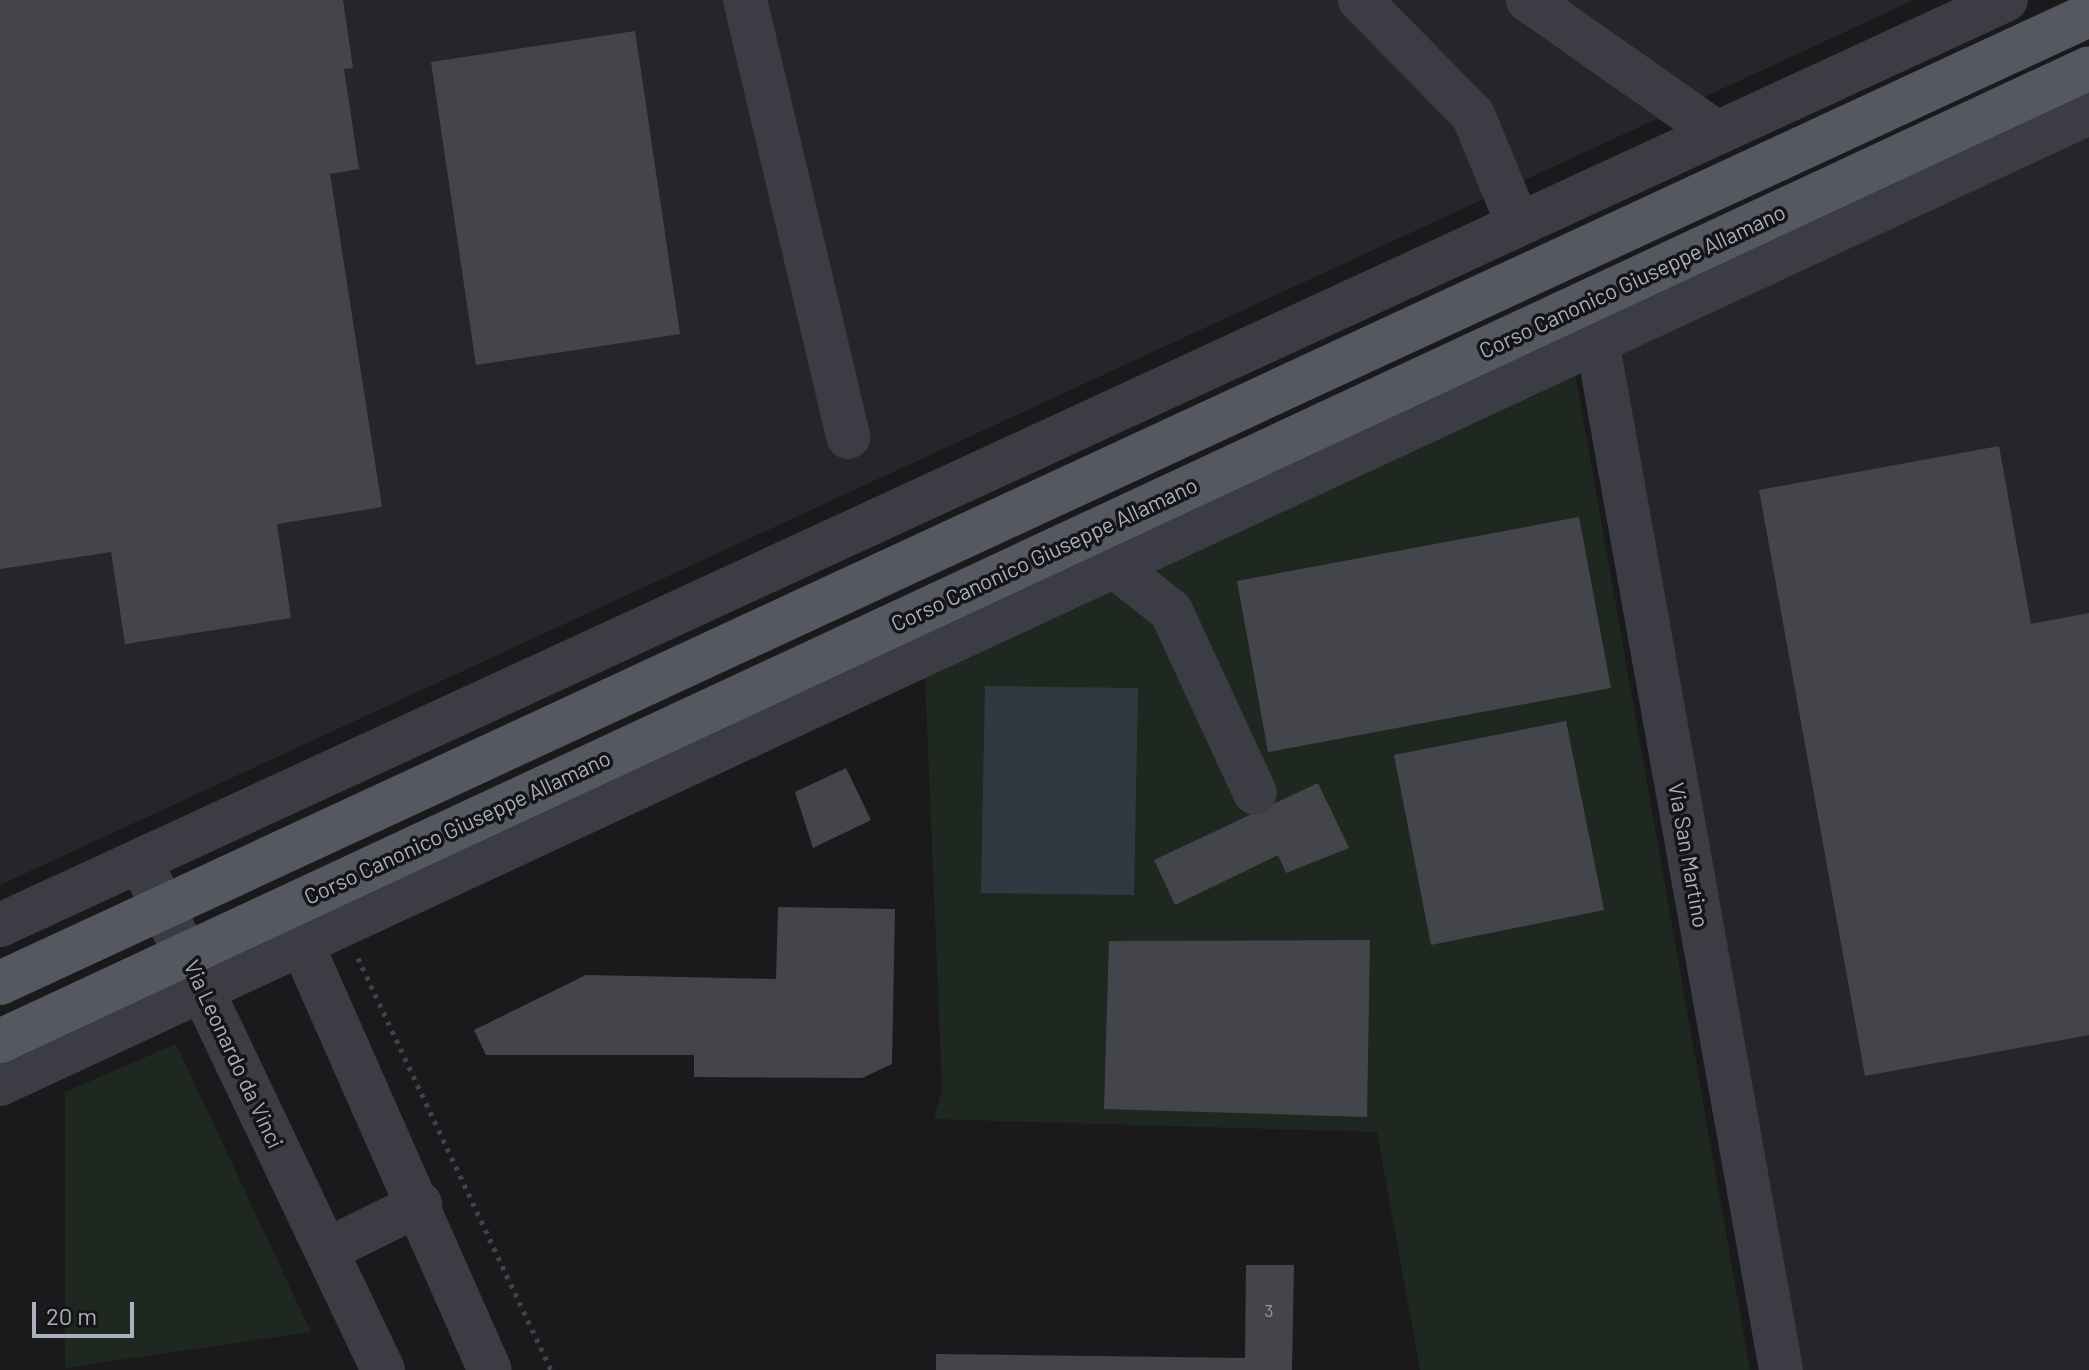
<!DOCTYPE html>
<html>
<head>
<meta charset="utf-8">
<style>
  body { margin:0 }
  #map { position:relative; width:2089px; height:1370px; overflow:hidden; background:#1a1a1c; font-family:Barlow,sans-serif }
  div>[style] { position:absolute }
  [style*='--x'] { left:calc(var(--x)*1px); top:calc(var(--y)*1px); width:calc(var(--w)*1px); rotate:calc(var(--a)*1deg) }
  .built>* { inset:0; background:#26262a }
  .green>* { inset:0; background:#1f2820 }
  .water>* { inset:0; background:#2e3942 }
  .building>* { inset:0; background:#44454a }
  .path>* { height:5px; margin-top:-2.5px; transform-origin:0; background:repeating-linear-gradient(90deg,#404349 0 4px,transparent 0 10px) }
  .minor>* { height:44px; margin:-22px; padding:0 22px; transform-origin:22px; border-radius:22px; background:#3c3d44 }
  .major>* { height:44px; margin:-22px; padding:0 22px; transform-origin:22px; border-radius:22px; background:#565861 }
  span { translate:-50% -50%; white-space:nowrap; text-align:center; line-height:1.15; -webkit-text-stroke:7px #151517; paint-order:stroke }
  .number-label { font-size:18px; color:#9195a0 }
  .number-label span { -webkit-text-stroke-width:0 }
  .street-label { font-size:22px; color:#abb0bd }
  .scale { position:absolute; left:32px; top:1302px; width:102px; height:36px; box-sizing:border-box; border:4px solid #abb0bd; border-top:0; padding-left:10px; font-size:24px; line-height:28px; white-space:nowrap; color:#abb0bd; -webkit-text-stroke:6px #151517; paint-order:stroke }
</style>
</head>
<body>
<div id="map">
  <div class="built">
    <div style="clip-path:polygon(0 0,1914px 0,0 885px)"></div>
    <div style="clip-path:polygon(2089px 113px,2089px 1370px,1781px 1370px,1597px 340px)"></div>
  </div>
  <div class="green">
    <div style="clip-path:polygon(1575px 372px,1750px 1370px,1420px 1370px,1377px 1132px,934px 1119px,942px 1090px,925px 675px)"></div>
    <div style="clip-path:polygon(176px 1044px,311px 1332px,65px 1368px,65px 1092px)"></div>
  </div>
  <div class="water">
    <div style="clip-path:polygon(985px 686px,1138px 688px,1134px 895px,981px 893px)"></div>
  </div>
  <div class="building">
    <div style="clip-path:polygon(0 0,343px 0,353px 68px,344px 69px,359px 169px,330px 174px,382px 507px,277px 524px,291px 618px,125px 644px,111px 552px,0 569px)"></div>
    <div style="clip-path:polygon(635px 31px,680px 334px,476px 365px,431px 62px)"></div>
    <div style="clip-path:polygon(1999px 446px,2031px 624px,2089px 613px,2089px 1035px,1865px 1076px,1759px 490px)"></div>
    <div style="clip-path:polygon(1579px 517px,1611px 688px,1268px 752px,1237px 581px)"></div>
    <div style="clip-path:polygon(1566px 721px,1604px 910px,1431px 945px,1394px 755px)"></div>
    <div style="clip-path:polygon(846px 768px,871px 820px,813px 848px,795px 792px)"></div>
    <div style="clip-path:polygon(1318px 783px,1349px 848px,1286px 873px,1278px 855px,1175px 905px,1154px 860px)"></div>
    <div style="clip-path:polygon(778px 907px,895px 909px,892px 1064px,862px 1078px,694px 1077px,694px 1055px,486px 1055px,474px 1030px,586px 975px,776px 979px)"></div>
    <div style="clip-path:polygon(1370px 940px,1367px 1117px,1104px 1109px,1109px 941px)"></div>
    <div style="clip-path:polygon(1246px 1265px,1294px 1265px,1292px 1370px,936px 1370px,936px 1354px,1245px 1358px)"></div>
  </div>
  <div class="path">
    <div style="--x:358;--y:958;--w:455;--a:64.9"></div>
  </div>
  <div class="minor">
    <div style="--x:745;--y:0;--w:449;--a:76.7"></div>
    <div style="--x:1360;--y:0;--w:161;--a:45.5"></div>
    <div style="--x:1473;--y:115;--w:118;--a:67.6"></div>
    <div style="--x:1528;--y:0;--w:231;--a:35.1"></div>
    <div style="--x:1597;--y:340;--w:1046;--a:79.87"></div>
    <div style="--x:1113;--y:565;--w:74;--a:38.4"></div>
    <div style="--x:1171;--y:611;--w:200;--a:65.2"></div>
    <div style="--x:147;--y:874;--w:549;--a:64.55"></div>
    <div style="--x:289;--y:915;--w:497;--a:66.2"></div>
    <div style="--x:0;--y:925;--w:2209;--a:-24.76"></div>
    <div style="--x:0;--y:1084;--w:2304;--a:-24.93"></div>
    <div style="--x:327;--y:1250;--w:104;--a:-26.3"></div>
  </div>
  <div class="major">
    <div style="--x:0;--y:983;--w:2302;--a:-24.86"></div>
    <div style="--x:0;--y:1041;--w:2304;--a:-24.97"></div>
  </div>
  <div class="number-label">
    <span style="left:1269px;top:1310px">3</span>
  </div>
  <div class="street-label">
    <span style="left:1632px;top:281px;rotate:-25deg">Corso Canonico Giuseppe Allamano</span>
    <span style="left:1044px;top:554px;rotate:-25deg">Corso Canonico Giuseppe Allamano</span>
    <span style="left:457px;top:827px;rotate:-25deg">Corso Canonico Giuseppe Allamano</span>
    <span style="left:1689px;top:855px;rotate:80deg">Via San Martino</span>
    <span style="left:234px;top:1054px;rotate:65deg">Via Leonardo da Vinci</span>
  </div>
  <div class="scale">20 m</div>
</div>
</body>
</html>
